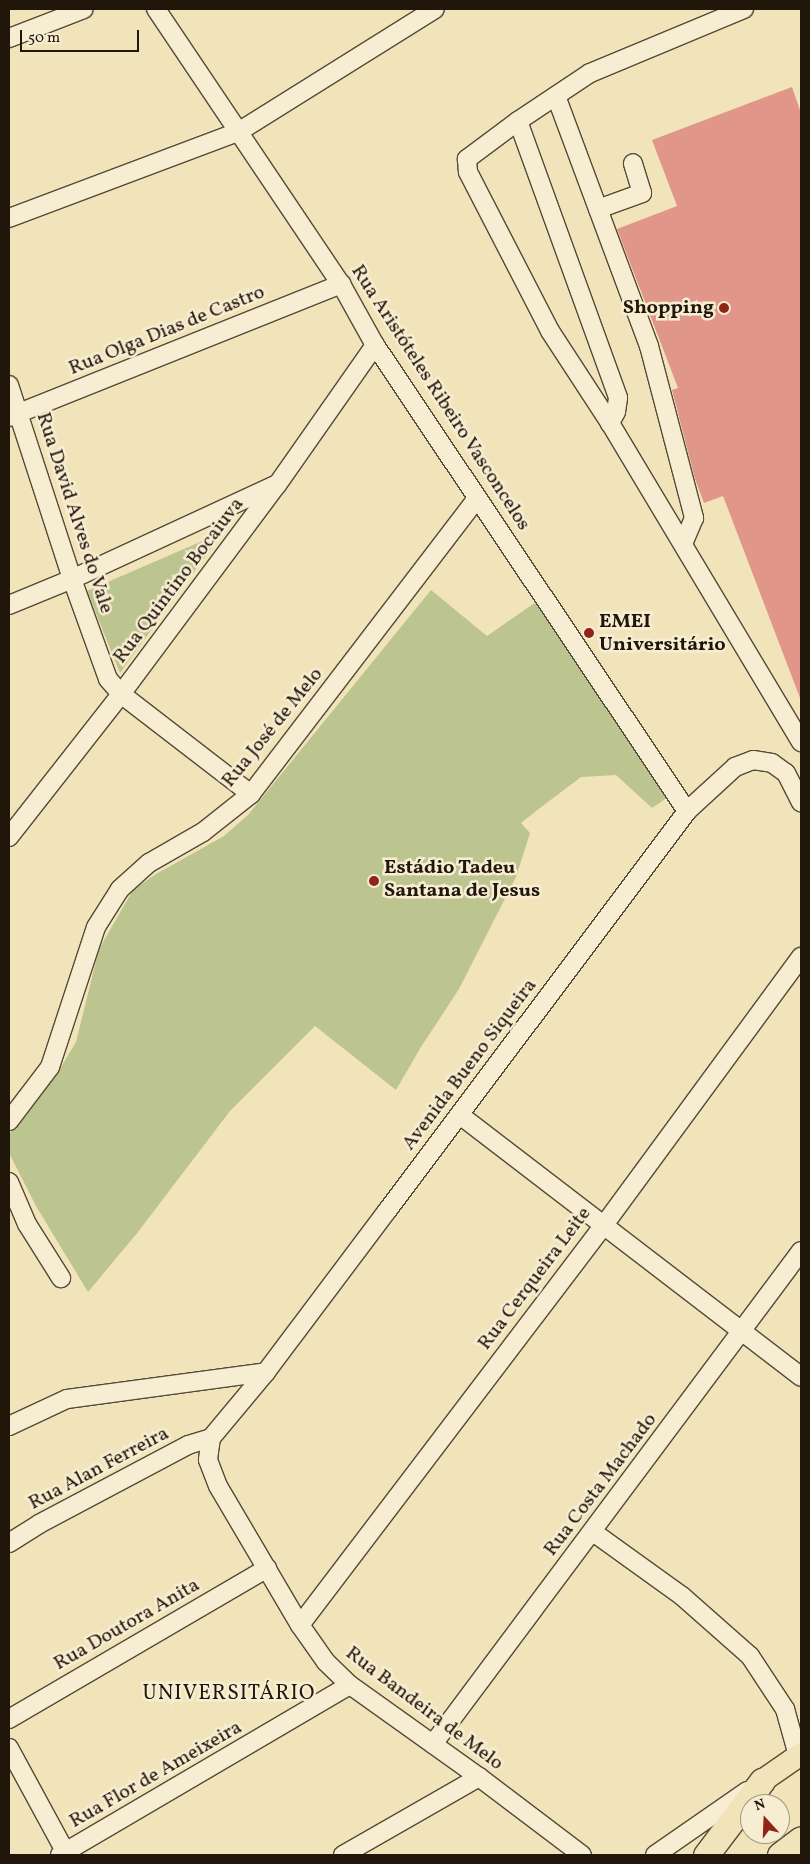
<!DOCTYPE html>
<html>
<head>
<meta charset="utf-8">
<style>
  body { margin:0 }
  #map { position:relative; width:810px; height:1864px; overflow:hidden; background:#f2e4ba; font-family:Vollkorn,serif }
  div>[style] { position:absolute }
  [style*='--x'] { left:calc(var(--x)*1px); top:calc(var(--y)*1px); width:calc(var(--w)*1px); rotate:calc(var(--a)*1deg) }
  .green>* { inset:0; background:#bcc48f }
  .building>* { inset:0; background:#e0978a }
  .roads { filter:drop-shadow(1px 0 #554a36) drop-shadow(-1px 0 #554a36) drop-shadow(0 1px #554a36) drop-shadow(0 -1px #554a36) }
  .minor>* { height:18px; margin:-9px; padding:0 9px; transform-origin:9px; border-radius:9px; background:#f7edd2 }
  .major>* { height:22px; margin:-11px; padding:0 11px; transform-origin:11px; border-radius:11px; background:#f2e4ba }
  .highway>* { height:25px; margin:-12.5px; padding:0 12.5px; transform-origin:12.5px; border-radius:12.5px; background:#f2e4ba }
  .dots>* { width:14px; height:14px; translate:-50% -50%; box-sizing:border-box; border:2px solid #f7edd2; border-radius:50% }
  span { translate:-50% -50%; white-space:nowrap; text-align:center; line-height:1.15; -webkit-text-stroke:5px #f7edd2; paint-order:stroke }
  .poi-label { font-size:20px; color:#21160a; font-weight:700 }
  .right { translate:-100% -50%; text-align:right }
  .left { translate:0 -50%; text-align:left }
  .street-label { font-size:20px; color:#21160a }
  .neighbourhood-label { font-size:21px; color:#21160a; letter-spacing:1px }
  .frame { position:absolute; inset:0; border:10px solid #21160a; pointer-events:none }
  .north { position:absolute; left:740px; top:1794px; width:50px; height:50px; box-sizing:border-box; background:#f7edd2; border:1px solid #a19782; border-radius:50%; rotate:340deg; font-size:14px; font-weight:700; line-height:20px; text-align:center; color:#21160a }
  .north::after { content:''; display:block; margin:auto; width:18px; height:22px; background:#8f2418; clip-path:polygon(50% 0,100% 100%,50% 72%,0 100%) }
  .scale { position:absolute; left:20px; top:30px; width:119px; height:22px; box-sizing:border-box; border:2px solid #21160a; border-top:0; padding-left:6px; font-size:15px; line-height:18px; white-space:nowrap; color:#21160a; -webkit-text-stroke:4px #f7edd2; paint-order:stroke }
</style>
</head>
<body>
<div id="map">
  <div class="green">
    <div style="clip-path:polygon(223px 532px,120px 673px,87px 591px)"></div>
    <div style="clip-path:polygon(431px 590px,487px 636px,536px 602px,668px 797px,652px 808px,616px 775px,581px 777px,540px 808px,521px 823px,530px 833px,516px 877px,459px 989px,421px 1047px,396px 1090px,315px 1026px,230px 1111px,138px 1232px,88px 1292px,36px 1206px,9px 1153px,9px 1134px,61px 1067px,76px 1042px,99px 949px,133px 890px,156px 874px,224px 836px,248px 815px)"></div>
  </div>
  <div class="building">
    <div style="clip-path:polygon(792px 87px,801px 113px,800px 698px,723px 496px,704px 503px,695px 479px,672px 390px,678px 388px,617px 229px,677px 206px,652px 140px)"></div>
  </div>
  <div class="roads">
    <div class="minor">
      <div style="--x:156;--y:9;--w:331;--a:56.1"></div>
      <div style="--x:341;--y:284;--w:70;--a:60.9"></div>
      <div style="--x:375;--y:345;--w:561;--a:56.2"></div>
      <div style="--x:744;--y:9;--w:167;--a:157.4"></div>
      <div style="--x:590;--y:73;--w:87;--a:146.3"></div>
      <div style="--x:518;--y:121;--w:64;--a:143.3"></div>
      <div style="--x:467;--y:159;--w:13;--a:86"></div>
      <div style="--x:468;--y:172;--w:179;--a:62.7"></div>
      <div style="--x:550;--y:331;--w:110;--a:56.9"></div>
      <div style="--x:610;--y:423;--w:372;--a:59.1"></div>
      <div style="--x:9;--y:38;--w:80;--a:-21.1"></div>
      <div style="--x:556;--y:96;--w:267;--a:69.6"></div>
      <div style="--x:649;--y:346;--w:178;--a:75.3"></div>
      <div style="--x:694;--y:518;--w:28;--a:113"></div>
      <div style="--x:518;--y:121;--w:294;--a:70.1"></div>
      <div style="--x:618;--y:398;--w:14;--a:98"></div>
      <div style="--x:616;--y:412;--w:13;--a:119"></div>
      <div style="--x:598;--y:209;--w:47;--a:-20"></div>
      <div style="--x:642;--y:193;--w:31;--a:-107"></div>
      <div style="--x:9;--y:218;--w:245;--a:-20.6"></div>
      <div style="--x:238;--y:132;--w:232;--a:-32"></div>
      <div style="--x:9;--y:385;--w:204;--a:72"></div>
      <div style="--x:72;--y:579;--w:106;--a:70.2"></div>
      <div style="--x:108;--y:679;--w:20;--a:49"></div>
      <div style="--x:121;--y:694;--w:164;--a:37.6"></div>
      <div style="--x:9;--y:417;--w:358;--a:-21.8"></div>
      <div style="--x:9;--y:605;--w:68;--a:-22.4"></div>
      <div style="--x:72;--y:579;--w:224;--a:-24.8"></div>
      <div style="--x:9;--y:837;--w:182;--a:-51.9"></div>
      <div style="--x:121;--y:694;--w:261;--a:-53.3"></div>
      <div style="--x:277;--y:485;--w:171;--a:-55"></div>
      <div style="--x:460;--y:1115;--w:430;--a:37.5"></div>
      <div style="--x:9;--y:1121;--w:68;--a:-52.8"></div>
      <div style="--x:50;--y:1067;--w:147;--a:-71.8"></div>
      <div style="--x:96;--y:927;--w:45;--a:-57.7"></div>
      <div style="--x:120;--y:889;--w:39;--a:-42"></div>
      <div style="--x:149;--y:863;--w:62;--a:-29.9"></div>
      <div style="--x:203;--y:832;--w:61;--a:-38.4"></div>
      <div style="--x:251;--y:794;--w:372;--a:-52.6"></div>
      <div style="--x:9;--y:1182;--w:46;--a:66.8"></div>
      <div style="--x:27;--y:1224;--w:64;--a:57.8"></div>
      <div style="--x:9;--y:1426;--w:64;--a:-25"></div>
      <div style="--x:67;--y:1399;--w:201;--a:-7.7"></div>
      <div style="--x:211;--y:1438;--w:86;--a:-50.2"></div>
      <div style="--x:266;--y:1372;--w:201;--a:-53.1"></div>
      <div style="--x:387;--y:1211;--w:500;--a:-53.1"></div>
      <div style="--x:687;--y:811;--w:65;--a:-42.5"></div>
      <div style="--x:735;--y:767;--w:19;--a:-21"></div>
      <div style="--x:753;--y:760;--w:19;--a:9"></div>
      <div style="--x:772;--y:763;--w:17;--a:36"></div>
      <div style="--x:786;--y:773;--w:33;--a:63"></div>
      <div style="--x:211;--y:1438;--w:22;--a:98"></div>
      <div style="--x:208;--y:1460;--w:28;--a:69"></div>
      <div style="--x:218;--y:1486;--w:161;--a:59.5"></div>
      <div style="--x:300;--y:1625;--w:45;--a:54.9"></div>
      <div style="--x:326;--y:1662;--w:33;--a:44"></div>
      <div style="--x:350;--y:1685;--w:158;--a:35.5"></div>
      <div style="--x:479;--y:1777;--w:129;--a:37.1"></div>
      <div style="--x:593;--y:1532;--w:110;--a:35.7"></div>
      <div style="--x:682;--y:1596;--w:91;--a:41.4"></div>
      <div style="--x:750;--y:1656;--w:64;--a:56.6"></div>
      <div style="--x:785;--y:1709;--w:49;--a:74.5"></div>
      <div style="--x:9;--y:1543;--w:36;--a:-32"></div>
      <div style="--x:39;--y:1524;--w:169;--a:-27.9"></div>
      <div style="--x:188;--y:1445;--w:24;--a:-17"></div>
      <div style="--x:300;--y:1625;--w:502;--a:-52.77"></div>
      <div style="--x:604;--y:1225;--w:333;--a:-53.7"></div>
      <div style="--x:9;--y:1719;--w:299;--a:-30.3"></div>
      <div style="--x:433;--y:1744;--w:615;--a:-53.26"></div>
      <div style="--x:9;--y:1748;--w:122;--a:61.5"></div>
      <div style="--x:60;--y:1855;--w:336;--a:-30.4"></div>
      <div style="--x:343;--y:1855;--w:157;--a:-29.8"></div>
      <div style="--x:655;--y:1855;--w:112;--a:-34.8"></div>
    </div>
    <div class="major">
      <div style="--x:762;--y:1781;--w:47;--a:-34.7"></div>
    </div>
    <div class="highway">
      <div style="--x:706;--y:1855;--w:93;--a:-52.9"></div>
      <div style="--x:780;--y:1855;--w:26;--a:-37"></div>
    </div>
  </div>
  <div class="dots">
    <div style="left:724px;top:308px;background:#8f2418"></div>
    <div style="left:589px;top:633px;background:#8f2418"></div>
    <div style="left:374px;top:881px;background:#8f2418"></div>
  </div>
  <div class="poi-label">
    <span class="right" style="left:714px;top:308px">Shopping</span>
    <span class="left" style="left:599px;top:634px">EMEI<br>Universitário</span>
    <span class="left" style="left:384px;top:880px">Estádio Tadeu<br>Santana de Jesus</span>
  </div>
  <div class="street-label">
    <span style="left:167px;top:331px;rotate:-22deg">Rua Olga Dias de Castro</span>
    <span style="left:440px;top:398px;rotate:57deg">Rua Aristóteles Ribeiro Vasconcelos</span>
    <span style="left:74px;top:513px;rotate:72deg">Rua David Alves do Vale</span>
    <span style="left:179px;top:581px;rotate:-53deg">Rua Quintino Bocaiuva</span>
    <span style="left:273px;top:728px;rotate:-51deg">Rua José de Melo</span>
    <span style="left:470px;top:1065px;rotate:-53deg">Avenida Bueno Siqueira</span>
    <span style="left:535px;top:1279px;rotate:-53deg">Rua Cerqueira Leite</span>
    <span style="left:99px;top:1469px;rotate:-28deg">Rua Alan Ferreira</span>
    <span style="left:601px;top:1485px;rotate:-53deg">Rua Costa Machado</span>
    <span style="left:127px;top:1625px;rotate:-30deg">Rua Doutora Anita</span>
    <span style="left:424px;top:1709px;rotate:37deg">Rua Bandeira de Melo</span>
    <span style="left:156px;top:1775px;rotate:-30deg">Rua Flor de Ameixeira</span>
  </div>
  <div class="neighbourhood-label">
    <span style="left:229px;top:1694px">UNIVERSITÁRIO</span>
  </div>
  <div class="frame"></div>
  <div class="north">N</div>
  <div class="scale">50 m</div>
</div>
</body>
</html>
